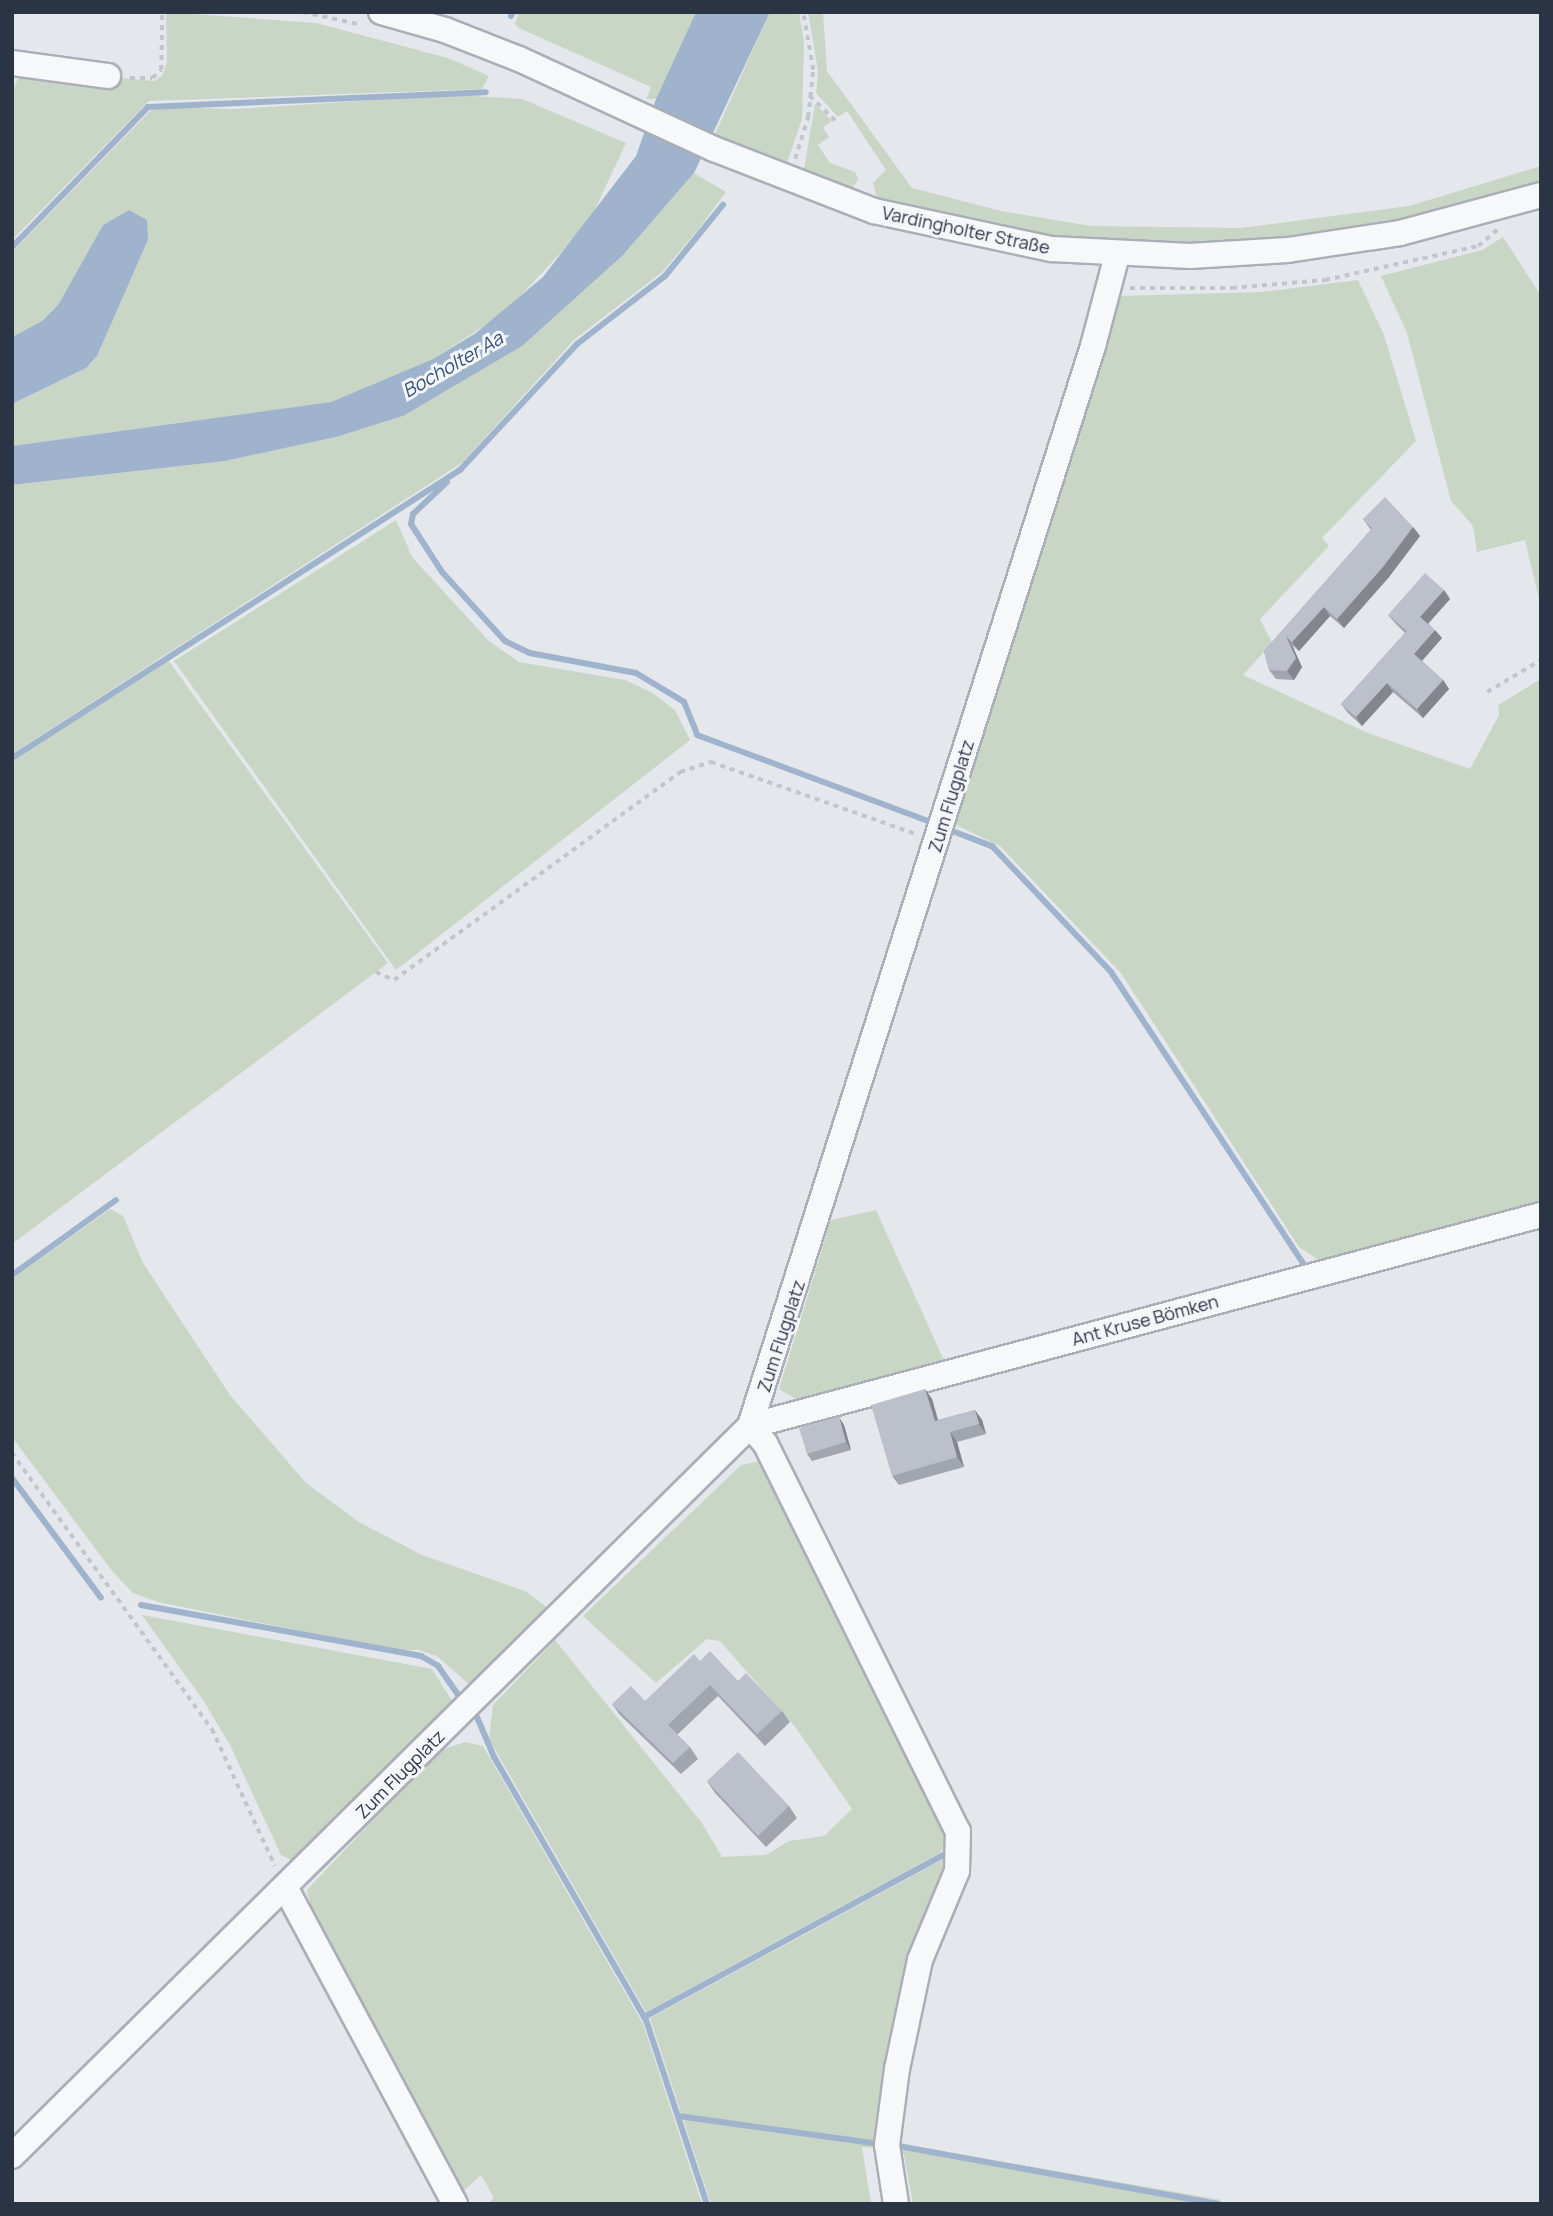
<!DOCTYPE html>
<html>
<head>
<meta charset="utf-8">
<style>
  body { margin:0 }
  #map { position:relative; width:1553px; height:2216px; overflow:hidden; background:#e4e7ec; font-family:Manrope,sans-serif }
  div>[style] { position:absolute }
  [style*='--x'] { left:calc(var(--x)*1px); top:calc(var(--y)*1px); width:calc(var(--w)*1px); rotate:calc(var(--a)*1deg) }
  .green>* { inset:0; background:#c9d6c5 }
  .water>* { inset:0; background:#9fb4cc }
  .stream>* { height:6px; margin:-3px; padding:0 3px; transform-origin:3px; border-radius:3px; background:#9fb4cc }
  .path>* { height:3.5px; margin-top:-1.75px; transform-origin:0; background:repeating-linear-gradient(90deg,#c2c5cb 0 5px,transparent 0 10px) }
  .roads { filter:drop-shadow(2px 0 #a9aeb7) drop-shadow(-2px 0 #a9aeb7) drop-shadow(0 2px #a9aeb7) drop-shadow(0 -2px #a9aeb7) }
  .minor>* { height:24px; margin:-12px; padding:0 12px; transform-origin:12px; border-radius:12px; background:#f7f8fa }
  .wall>* { inset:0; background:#a1a5ae }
  .shaded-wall>* { inset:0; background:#83868d }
  .building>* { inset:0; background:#bbc0ca }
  span { translate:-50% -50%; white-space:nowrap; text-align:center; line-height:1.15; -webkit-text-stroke:6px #f4f6f9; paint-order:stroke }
  .street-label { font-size:18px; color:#2b3445 }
  .water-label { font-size:19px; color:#34527a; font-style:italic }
  .frame { position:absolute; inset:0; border:14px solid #2b3445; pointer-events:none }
</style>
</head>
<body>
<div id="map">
  <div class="green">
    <div style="clip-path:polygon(166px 12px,316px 23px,448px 58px,489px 76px,482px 89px,149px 101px,12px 240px,12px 92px,22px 69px,154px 81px,162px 76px,167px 62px)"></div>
    <div style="clip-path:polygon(519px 12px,696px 12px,656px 99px,646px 99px,651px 87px,519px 28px,515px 24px)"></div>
    <div style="clip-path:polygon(770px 12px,799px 12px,804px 42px,802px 119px,786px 166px,715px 134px)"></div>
    <div style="clip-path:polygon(808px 12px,823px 12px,827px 71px,912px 188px,1001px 211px,1091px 226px,1241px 228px,1409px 206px,1541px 166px,1541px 186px,1448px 213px,1255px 245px,1076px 242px,878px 201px,873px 183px,886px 170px,847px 111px,838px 117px,816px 93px,818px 71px)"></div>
    <div style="clip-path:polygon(456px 95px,522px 99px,626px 143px,588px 224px,503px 314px,433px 359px,331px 402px,12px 446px,12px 404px,86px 368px,97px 356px,148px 240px,129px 210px,103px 225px,58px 305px,42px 321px,12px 337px,12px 252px,150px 111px,159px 107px,236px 109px)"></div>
    <div style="clip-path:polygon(815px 104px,832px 121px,823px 127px,829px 137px,818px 145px,830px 163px,855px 172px,858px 179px,852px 189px,803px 175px)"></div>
    <div style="clip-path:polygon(694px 173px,726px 192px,697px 231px,662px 272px,574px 340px,463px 462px,12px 754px,12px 485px,225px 461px,336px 437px,403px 416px,623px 255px)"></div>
    <div style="clip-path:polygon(1503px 237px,1541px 296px,1541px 607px,1525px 540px,1477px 552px,1473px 526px,1451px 501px,1407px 333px,1381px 276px,1482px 250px)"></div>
    <div style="clip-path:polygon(1358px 280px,1384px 335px,1416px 441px,1322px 538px,1329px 546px,1260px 619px,1272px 643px,1243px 675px,1368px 733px,1470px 769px,1499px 715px,1498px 705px,1541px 679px,1541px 1203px,1320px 1261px,1299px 1247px,1121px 973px,1000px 846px,956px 825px,1120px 296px,1261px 292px)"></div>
    <div style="clip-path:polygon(396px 520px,412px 557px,489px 641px,519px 662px,625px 680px,651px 692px,675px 710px,690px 740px,396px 970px,174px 661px)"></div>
    <div style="clip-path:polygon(168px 660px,388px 963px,12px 1244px,12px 761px)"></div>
    <div style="clip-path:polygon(110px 1209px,123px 1216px,143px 1263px,230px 1395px,306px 1483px,359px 1522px,422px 1555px,525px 1591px,549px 1609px,472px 1687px,437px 1656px,418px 1650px,393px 1650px,158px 1602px,133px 1593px,112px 1571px,12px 1437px,12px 1279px)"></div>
    <div style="clip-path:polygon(876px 1210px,946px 1365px,803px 1403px,779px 1389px,831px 1220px)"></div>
    <div style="clip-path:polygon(764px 1460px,952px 1836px,940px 1853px,646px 2012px,489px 1739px,493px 1705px,555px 1640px,702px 1823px,722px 1857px,766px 1855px,789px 1841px,824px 1836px,852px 1809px,796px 1728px,720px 1641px,707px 1639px,656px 1683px,583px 1616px,741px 1465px)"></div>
    <div style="clip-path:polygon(142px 1615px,432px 1669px,454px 1704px,291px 1860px,281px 1855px,230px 1745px,203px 1700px)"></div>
    <div style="clip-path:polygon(465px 1742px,483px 1746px,643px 2024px,702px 2204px,488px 2204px,494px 2198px,481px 2175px,461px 2193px,313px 1917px,307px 1890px,438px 1751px)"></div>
    <div style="clip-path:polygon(955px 1853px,881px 2148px,862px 2147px,871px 2204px,711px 2204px,650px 2018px)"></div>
    <div style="clip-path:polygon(897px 2142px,907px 2145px,1221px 2200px,1220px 2204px,913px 2204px,904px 2155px,892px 2150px)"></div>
  </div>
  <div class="water">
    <div style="clip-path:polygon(696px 12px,770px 12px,694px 173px,623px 255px,522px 346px,403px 416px,336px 437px,225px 461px,12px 485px,12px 446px,331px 402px,433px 359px,476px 333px,543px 277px,636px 156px,656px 99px)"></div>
    <div style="clip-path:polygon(129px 210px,147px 220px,148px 240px,97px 356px,86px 368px,12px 404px,12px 337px,42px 321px,58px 305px,103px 225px)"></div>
  </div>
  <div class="stream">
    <div style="--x:511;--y:16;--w:4;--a:-63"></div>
    <div style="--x:12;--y:247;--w:195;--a:-45.8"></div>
    <div style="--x:148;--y:107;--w:338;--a:-2.5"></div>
    <div style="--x:447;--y:482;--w:47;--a:136.7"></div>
    <div style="--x:413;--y:514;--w:10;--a:101"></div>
    <div style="--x:411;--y:524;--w:57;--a:57.1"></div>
    <div style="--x:442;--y:572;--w:93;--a:47.6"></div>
    <div style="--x:505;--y:641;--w:28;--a:26"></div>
    <div style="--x:530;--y:653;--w:108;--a:10.7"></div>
    <div style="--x:636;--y:673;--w:56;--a:31.1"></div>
    <div style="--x:684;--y:702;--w:35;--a:68"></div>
    <div style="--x:697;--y:735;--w:253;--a:20.4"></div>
    <div style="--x:12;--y:758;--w:533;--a:-32.74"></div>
    <div style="--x:460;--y:470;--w:172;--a:-47.1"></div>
    <div style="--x:577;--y:344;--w:111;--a:-37.7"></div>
    <div style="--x:665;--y:276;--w:92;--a:-50.8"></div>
    <div style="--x:955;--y:832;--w:40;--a:21"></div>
    <div style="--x:992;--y:846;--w:173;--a:46.6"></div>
    <div style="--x:1111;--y:972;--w:352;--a:56.6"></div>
    <div style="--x:12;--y:1275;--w:128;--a:-35.8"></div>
    <div style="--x:12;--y:1478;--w:149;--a:53.4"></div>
    <div style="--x:141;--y:1605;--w:285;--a:10.3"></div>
    <div style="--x:421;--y:1656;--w:20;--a:30"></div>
    <div style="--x:438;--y:1666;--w:39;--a:55"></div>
    <div style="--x:477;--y:1717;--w:43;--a:67"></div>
    <div style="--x:494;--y:1757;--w:304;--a:60"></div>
    <div style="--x:646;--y:2020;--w:194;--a:71.7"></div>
    <div style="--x:644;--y:2017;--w:349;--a:-28.4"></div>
    <div style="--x:678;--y:2116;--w:204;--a:7.9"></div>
    <div style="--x:893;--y:2145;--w:330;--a:10.3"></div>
  </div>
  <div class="path">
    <div style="--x:303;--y:12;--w:60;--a:12.4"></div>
    <div style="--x:130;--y:78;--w:22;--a:0"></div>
    <div style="--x:152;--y:78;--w:12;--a:-42"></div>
    <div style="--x:161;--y:70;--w:58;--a:-89"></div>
    <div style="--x:810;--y:96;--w:36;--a:44"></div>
    <div style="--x:795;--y:159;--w:44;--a:-72.8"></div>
    <div style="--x:808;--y:117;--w:47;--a:-83.9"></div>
    <div style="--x:813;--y:70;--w:59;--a:-99.8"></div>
    <div style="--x:1130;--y:288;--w:102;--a:0"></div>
    <div style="--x:1232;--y:288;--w:93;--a:-4.9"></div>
    <div style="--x:1325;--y:280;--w:157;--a:-12.5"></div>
    <div style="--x:1478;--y:246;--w:25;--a:-40"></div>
    <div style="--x:1487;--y:692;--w:63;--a:-30.7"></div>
    <div style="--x:376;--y:972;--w:20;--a:24"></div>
    <div style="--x:394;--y:980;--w:354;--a:-36"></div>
    <div style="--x:680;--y:772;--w:33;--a:-18"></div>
    <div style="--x:711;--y:762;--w:216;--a:19.4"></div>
    <div style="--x:12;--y:1453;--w:341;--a:54.1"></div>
    <div style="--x:212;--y:1729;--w:151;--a:65.3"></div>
  </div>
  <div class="roads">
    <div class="minor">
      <div style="--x:381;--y:12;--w:66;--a:15.7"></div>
      <div style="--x:445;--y:30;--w:79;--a:21.4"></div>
      <div style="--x:519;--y:59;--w:215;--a:24.8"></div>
      <div style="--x:714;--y:149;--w:172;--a:21.2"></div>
      <div style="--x:874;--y:211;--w:182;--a:12.1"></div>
      <div style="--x:1052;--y:249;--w:138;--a:2.9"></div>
      <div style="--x:1190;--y:256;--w:98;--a:-3.5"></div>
      <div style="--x:1288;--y:250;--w:113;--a:-8.6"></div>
      <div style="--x:1400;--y:233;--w:146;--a:-15.1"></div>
      <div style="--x:12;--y:63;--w:97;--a:7.7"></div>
      <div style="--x:750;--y:1426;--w:23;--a:49"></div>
      <div style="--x:765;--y:1443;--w:433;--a:63.6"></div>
      <div style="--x:958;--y:1831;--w:40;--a:91.4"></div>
      <div style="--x:957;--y:1871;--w:96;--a:112.6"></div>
      <div style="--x:920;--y:1960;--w:111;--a:101.9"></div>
      <div style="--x:897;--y:2069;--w:77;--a:97.5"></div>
      <div style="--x:887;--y:2145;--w:60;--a:81.3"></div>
      <div style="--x:750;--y:1426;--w:819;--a:-14.94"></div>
      <div style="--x:285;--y:1887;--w:360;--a:61.8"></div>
      <div style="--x:12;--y:2156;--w:1038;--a:-44.69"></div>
      <div style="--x:750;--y:1426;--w:1133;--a:-72.38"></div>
      <div style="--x:1093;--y:346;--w:94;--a:-75.2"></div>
    </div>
  </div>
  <div class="wall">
    <div style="clip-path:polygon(1363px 519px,1413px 527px,1420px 536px,1389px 577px,1344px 628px,1330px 616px,1299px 651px,1292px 645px,1302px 667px,1294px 680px,1276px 679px,1269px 670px,1264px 651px,1371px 530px)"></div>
    <div style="clip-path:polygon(1444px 590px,1450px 599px,1428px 623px,1442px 638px,1422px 661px,1443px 680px,1449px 689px,1423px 718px,1393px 692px,1362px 726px,1348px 713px,1341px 704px,1405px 633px,1395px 623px,1388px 615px)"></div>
    <div style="clip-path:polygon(925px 1389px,932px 1399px,938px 1420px,975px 1410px,982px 1420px,986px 1434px,957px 1442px,964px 1467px,899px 1485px,892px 1476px)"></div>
    <div style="clip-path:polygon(844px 1425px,851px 1450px,812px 1461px,807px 1454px)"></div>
    <div style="clip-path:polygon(700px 1661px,738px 1681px,782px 1711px,790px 1722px,765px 1746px,718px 1696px,677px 1735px,690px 1747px,698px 1759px,681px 1774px,620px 1715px,612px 1704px,645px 1701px)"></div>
    <div style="clip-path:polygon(707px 1781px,789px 1806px,797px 1818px,766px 1847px,715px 1793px)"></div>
  </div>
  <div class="shaded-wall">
    <div style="clip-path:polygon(1413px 527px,1420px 536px,1389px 577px,1344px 628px,1337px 619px)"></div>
    <div style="clip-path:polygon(1444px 590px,1450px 599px,1427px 625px,1420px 617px)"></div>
    <div style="clip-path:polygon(1324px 607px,1330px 616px,1299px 651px,1292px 642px)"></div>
    <div style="clip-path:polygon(1435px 630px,1442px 638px,1420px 663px,1414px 654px)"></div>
    <div style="clip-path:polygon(1286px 636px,1292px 645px,1302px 667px,1294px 680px,1287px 671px)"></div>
    <div style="clip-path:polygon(1443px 680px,1449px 689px,1423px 718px,1417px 709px)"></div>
    <div style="clip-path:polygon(1387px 683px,1393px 692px,1362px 726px,1356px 717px)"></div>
    <div style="clip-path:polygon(925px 1389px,932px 1399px,941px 1431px,935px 1421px)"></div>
    <div style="clip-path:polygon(975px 1410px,982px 1420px,986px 1434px,979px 1424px)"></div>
    <div style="clip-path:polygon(839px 1417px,844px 1425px,851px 1450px,846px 1442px)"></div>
    <div style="clip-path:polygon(950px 1432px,957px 1442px,964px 1467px,957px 1457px)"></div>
  </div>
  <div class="building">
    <div style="clip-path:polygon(1385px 497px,1413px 527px,1383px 567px,1337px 619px,1324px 607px,1292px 642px,1286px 636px,1296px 658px,1287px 671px,1269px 670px,1264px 651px,1372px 528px,1363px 519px)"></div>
    <div style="clip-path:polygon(1425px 573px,1444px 590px,1420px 617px,1435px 630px,1414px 654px,1443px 680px,1417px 709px,1387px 683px,1356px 717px,1341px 704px,1407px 631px,1388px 615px)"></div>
    <div style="clip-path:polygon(925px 1389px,935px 1421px,975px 1410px,979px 1424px,950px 1432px,957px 1457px,892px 1476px,871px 1405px)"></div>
    <div style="clip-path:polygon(839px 1417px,846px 1442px,807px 1454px,799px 1428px)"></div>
    <div style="clip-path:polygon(710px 1651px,738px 1681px,746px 1673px,782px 1711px,757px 1734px,710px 1685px,668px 1725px,690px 1747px,673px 1763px,612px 1704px,631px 1686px,645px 1701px,694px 1654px,700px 1661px)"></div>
    <div style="clip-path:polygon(738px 1752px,789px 1806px,758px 1836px,707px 1781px)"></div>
  </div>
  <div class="street-label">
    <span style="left:966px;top:230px;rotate:12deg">Vardingholter Straße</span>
    <span style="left:951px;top:796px;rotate:-73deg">Zum Flugplatz</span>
    <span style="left:1145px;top:1320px;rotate:-15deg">Ant Kruse Bömken</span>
    <span style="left:781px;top:1336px;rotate:-72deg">Zum Flugplatz</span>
    <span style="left:400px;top:1774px;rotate:-45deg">Zum Flugplatz</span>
  </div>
  <div class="water-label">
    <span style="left:453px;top:365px;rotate:-30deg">Bocholter Aa</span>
  </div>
  <div class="frame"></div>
</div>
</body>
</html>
